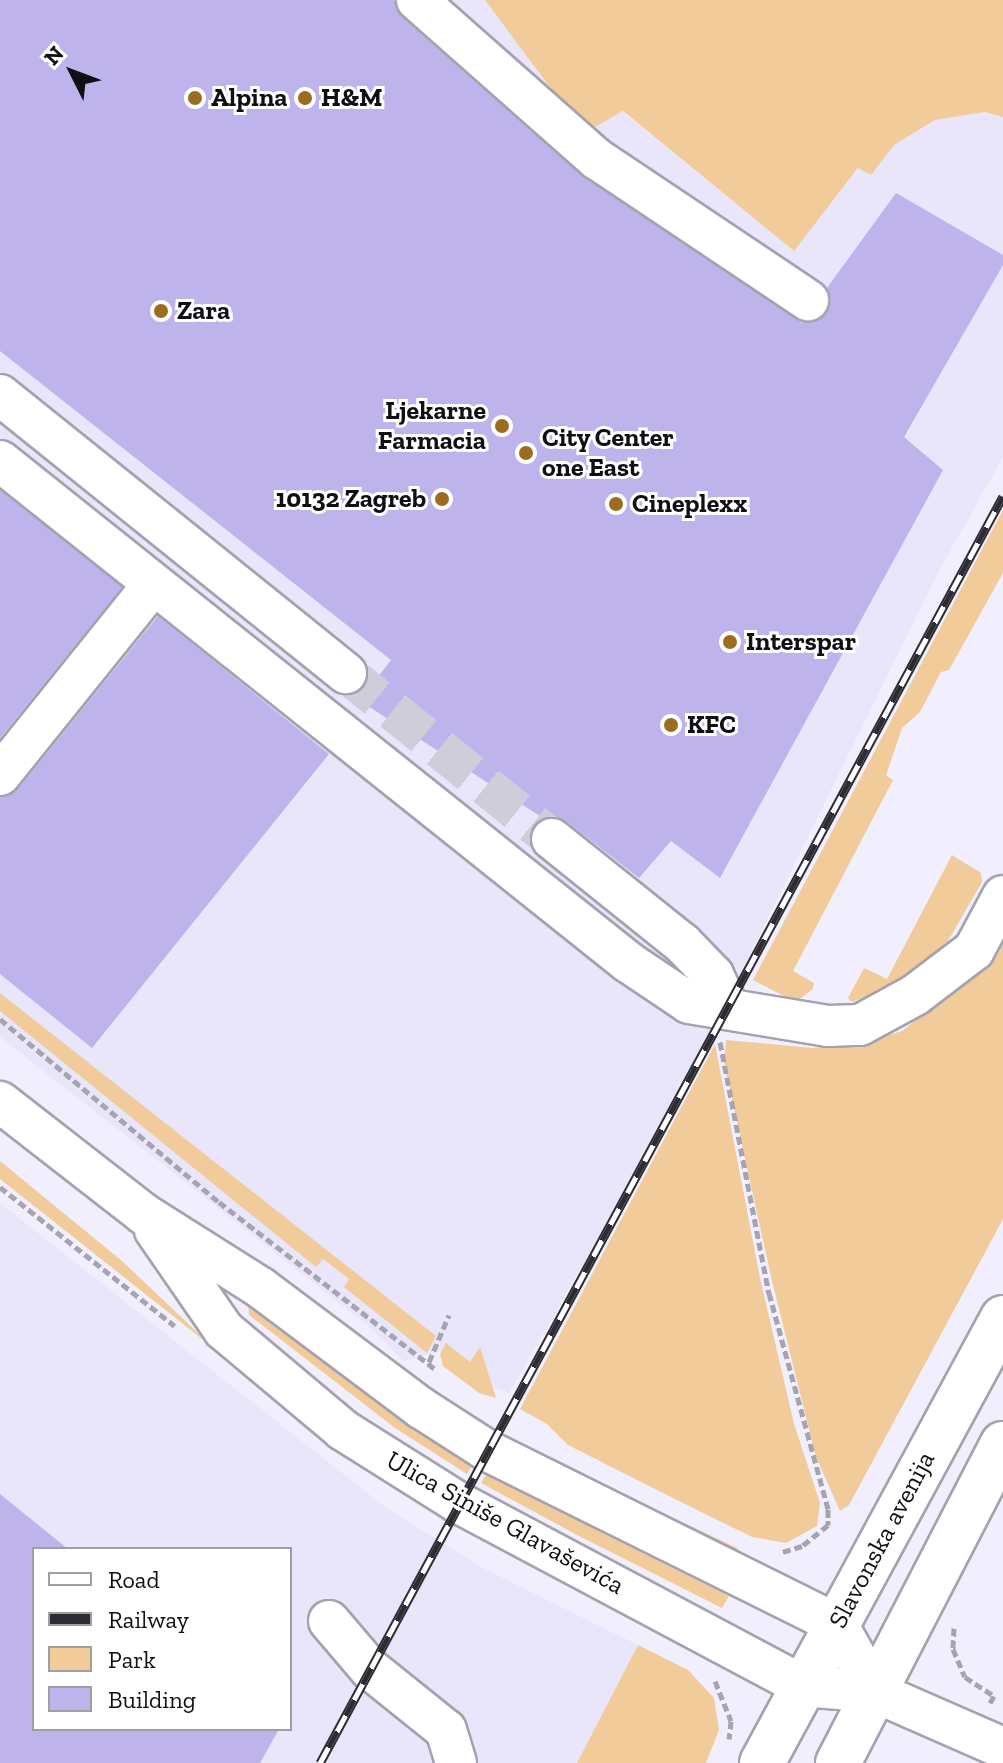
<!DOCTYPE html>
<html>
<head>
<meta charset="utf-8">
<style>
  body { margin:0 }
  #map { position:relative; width:1003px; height:1763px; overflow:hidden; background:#f1effd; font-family:"Zilla Slab",serif }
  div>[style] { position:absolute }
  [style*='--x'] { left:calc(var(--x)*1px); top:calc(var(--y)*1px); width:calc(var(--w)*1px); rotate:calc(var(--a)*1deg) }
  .built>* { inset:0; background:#e9e5fb }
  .green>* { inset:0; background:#f1cb99 }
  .building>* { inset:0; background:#bfb3ec }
  .minor-tunnel>* { height:40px; margin-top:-20px; transform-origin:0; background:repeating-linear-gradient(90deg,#cfcdda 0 40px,transparent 0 60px) }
  .path>* { height:5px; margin-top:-2.5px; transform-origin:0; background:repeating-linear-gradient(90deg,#a6a4af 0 8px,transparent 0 12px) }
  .roads { filter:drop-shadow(2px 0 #a5a2af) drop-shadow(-2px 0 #a5a2af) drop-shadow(0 2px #a5a2af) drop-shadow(0 -2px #a5a2af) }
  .minor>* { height:40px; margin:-20px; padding:0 20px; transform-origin:20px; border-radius:20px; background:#fff }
  .major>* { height:44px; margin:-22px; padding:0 22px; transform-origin:22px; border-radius:22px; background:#fff }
  .rail>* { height:9px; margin-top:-4.5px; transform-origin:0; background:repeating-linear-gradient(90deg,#fff 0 18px,#2d2c32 0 36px); box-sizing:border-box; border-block:2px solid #2d2c32 }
  .dots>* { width:22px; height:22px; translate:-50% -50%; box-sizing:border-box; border:4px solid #fff; border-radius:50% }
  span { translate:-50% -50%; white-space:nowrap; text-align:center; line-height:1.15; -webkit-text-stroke:6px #fff; paint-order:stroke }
  .poi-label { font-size:26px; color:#100f14; font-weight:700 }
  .left { translate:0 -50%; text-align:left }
  .right { translate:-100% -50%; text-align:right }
  .street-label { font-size:26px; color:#100f14 }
  .legend { position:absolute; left:32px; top:1547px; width:260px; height:184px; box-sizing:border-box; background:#fff; border:2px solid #9f9fa1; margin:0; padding:10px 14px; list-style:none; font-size:24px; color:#100f14 }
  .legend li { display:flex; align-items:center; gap:16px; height:40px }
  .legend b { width:40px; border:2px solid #9f9fa1 }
  .north { position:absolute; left:32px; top:32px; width:80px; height:80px; -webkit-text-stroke:6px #fff; paint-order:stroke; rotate:312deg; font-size:22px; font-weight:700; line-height:32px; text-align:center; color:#100f14 }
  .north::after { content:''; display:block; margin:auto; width:28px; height:36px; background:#100f14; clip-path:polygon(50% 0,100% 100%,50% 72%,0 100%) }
</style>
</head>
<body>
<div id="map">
  <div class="built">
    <div style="clip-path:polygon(0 0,485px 0,794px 251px,859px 168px,871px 174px,894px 145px,935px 120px,985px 112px,1003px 117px,1003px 457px,940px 569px,683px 1090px,509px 1393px,465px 1376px,443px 1351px,404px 1361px,366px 1324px,0 1037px)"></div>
    <div style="clip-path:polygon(evenodd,0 1203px,385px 1507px,483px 1568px,638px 1645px,577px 1763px,0 1763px,0 1203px,34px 1549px,290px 1549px,290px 1729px,34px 1729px,34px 1549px)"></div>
  </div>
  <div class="green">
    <div style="clip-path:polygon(485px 0,1003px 0,1003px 117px,985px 112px,935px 120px,894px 145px,871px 175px,858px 168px,794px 251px,623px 111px,584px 133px)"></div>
    <div style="clip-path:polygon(1003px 510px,1003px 573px,949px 670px,941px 672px,920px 712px,902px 728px,886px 775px,893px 780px,793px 971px,814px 983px,813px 989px,798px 1000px,786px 997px,753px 980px)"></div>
    <div style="clip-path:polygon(952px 855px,981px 873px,982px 882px,948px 941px,901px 983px,852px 1002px,848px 998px,864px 968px,887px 979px)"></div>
    <div style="clip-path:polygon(1003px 925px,1003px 1219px,849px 1505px,840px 1511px,816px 1457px,772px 1281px,724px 1063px,726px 1040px,812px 1048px,866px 1042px,902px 1031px,976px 973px)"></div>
    <div style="clip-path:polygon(0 993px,436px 1336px,427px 1353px,344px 1287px,349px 1279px,323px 1259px,316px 1267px,0 1011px)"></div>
    <div style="clip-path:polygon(715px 1044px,760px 1278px,794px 1424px,820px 1503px,817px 1526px,786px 1543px,752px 1537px,671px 1497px,568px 1445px,547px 1424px,520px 1409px)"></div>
    <div style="clip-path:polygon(0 1161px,122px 1261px,216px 1350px,0 1179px)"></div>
    <div style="clip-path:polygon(257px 1303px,346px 1377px,474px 1462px,467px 1474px,395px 1428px,249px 1315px,248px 1304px)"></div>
    <div style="clip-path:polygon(446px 1343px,470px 1362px,480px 1347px,496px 1398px,479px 1393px,443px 1366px,440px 1354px)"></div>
    <div style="clip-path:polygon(540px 1455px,737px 1548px,746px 1561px)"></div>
    <div style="clip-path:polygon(488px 1471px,598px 1531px,729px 1596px,722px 1608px,579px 1536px,481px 1483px)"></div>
    <div style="clip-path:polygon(638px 1645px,688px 1670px,714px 1698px,719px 1730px,706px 1763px,577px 1763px)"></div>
  </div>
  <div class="building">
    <div style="clip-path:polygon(0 0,394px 0,402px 17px,582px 176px,802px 323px,827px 313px,827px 288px,896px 193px,1003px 255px,1003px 265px,904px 437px,943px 470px,720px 878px,671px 841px,639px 878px,566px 821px,543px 818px,360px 701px,391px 660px,0 351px)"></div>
    <div style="clip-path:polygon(0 490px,122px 587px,0 738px)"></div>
    <div style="clip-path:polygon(158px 616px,329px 754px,92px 1048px,0 974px,0 797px,18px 789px)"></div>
    <div style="clip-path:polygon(0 1494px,68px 1549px,34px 1549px,34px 1729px,279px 1729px,260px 1763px,0 1763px)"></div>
  </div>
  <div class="minor-tunnel">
    <div style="--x:346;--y:673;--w:265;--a:38.9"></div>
  </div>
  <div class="path">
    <div style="--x:0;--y:1019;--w:285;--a:39.9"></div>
    <div style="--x:219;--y:1202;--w:273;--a:37.7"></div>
    <div style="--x:720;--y:1042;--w:256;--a:79"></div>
    <div style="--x:769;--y:1293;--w:224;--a:74.7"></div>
    <div style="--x:828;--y:1509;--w:16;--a:90"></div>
    <div style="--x:828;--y:1525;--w:33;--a:141"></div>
    <div style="--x:802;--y:1546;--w:24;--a:163"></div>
    <div style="--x:0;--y:1187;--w:223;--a:38.5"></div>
    <div style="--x:429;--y:1362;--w:51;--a:-66.9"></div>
    <div style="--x:954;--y:1628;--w:21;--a:93"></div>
    <div style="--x:953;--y:1649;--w:30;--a:67"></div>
    <div style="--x:965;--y:1677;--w:35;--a:33"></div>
    <div style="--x:994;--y:1696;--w:8;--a:120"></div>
    <div style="--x:715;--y:1681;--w:43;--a:68.2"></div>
    <div style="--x:731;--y:1721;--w:18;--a:96"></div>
  </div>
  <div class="roads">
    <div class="minor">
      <div style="--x:417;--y:0;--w:240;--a:41.5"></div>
      <div style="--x:597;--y:159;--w:254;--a:33.8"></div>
      <div style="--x:0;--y:395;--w:444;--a:38.8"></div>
      <div style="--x:0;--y:461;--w:803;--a:38.58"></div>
      <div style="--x:628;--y:962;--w:73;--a:33.9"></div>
      <div style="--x:689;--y:1003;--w:141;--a:9.4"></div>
      <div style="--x:828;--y:1026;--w:32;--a:-2"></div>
      <div style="--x:860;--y:1025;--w:63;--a:-28.6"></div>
      <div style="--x:915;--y:995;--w:74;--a:-37.3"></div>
      <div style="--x:974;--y:950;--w:61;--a:-61.8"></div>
      <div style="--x:0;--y:775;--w:244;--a:-51.2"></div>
      <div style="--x:552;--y:839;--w:166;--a:38.7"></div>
      <div style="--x:682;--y:943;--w:45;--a:45.9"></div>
      <div style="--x:713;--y:975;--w:35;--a:65"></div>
      <div style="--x:0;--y:1102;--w:182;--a:37.9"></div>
      <div style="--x:144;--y:1214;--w:138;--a:32.3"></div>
      <div style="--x:261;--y:1288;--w:200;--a:36.9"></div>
      <div style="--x:421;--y:1408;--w:80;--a:32.7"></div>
      <div style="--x:488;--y:1451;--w:390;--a:26.4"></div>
      <div style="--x:837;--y:1624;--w:78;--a:60.8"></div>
      <div style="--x:155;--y:1230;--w:121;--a:55.4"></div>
      <div style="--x:224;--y:1330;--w:155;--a:40"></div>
      <div style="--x:343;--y:1430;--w:137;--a:32.2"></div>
      <div style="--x:459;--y:1503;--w:390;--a:28"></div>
      <div style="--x:803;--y:1686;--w:72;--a:4.8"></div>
      <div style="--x:875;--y:1692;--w:140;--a:23.6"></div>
      <div style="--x:329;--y:1621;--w:63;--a:49.5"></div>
      <div style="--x:370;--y:1669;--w:97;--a:38.8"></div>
      <div style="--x:446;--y:1730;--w:34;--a:73"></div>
    </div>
    <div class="major">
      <div style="--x:762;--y:1763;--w:506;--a:-61.56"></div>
      <div style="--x:838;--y:1763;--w:359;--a:-62.7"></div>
    </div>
  </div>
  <div class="rail">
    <div style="--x:320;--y:1763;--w:1439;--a:-61.67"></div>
  </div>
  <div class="dots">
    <div style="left:195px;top:98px;background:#9c6c1f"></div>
    <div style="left:305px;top:98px;background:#9c6c1f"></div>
    <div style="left:161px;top:311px;background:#9c6c1f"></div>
    <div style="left:502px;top:426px;background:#9c6c1f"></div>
    <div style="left:526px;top:453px;background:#9c6c1f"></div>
    <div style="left:442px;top:499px;background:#9c6c1f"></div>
    <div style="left:616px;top:504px;background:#9c6c1f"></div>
    <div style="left:730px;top:642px;background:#9c6c1f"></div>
    <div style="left:671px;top:725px;background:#9c6c1f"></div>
  </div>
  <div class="poi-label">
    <span class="left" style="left:211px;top:98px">Alpina</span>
    <span class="left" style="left:321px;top:98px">H&amp;M</span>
    <span class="left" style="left:177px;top:311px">Zara</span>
    <span class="right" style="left:486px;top:426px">Ljekarne<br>Farmacia</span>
    <span class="left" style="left:542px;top:453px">City Center<br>one East</span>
    <span class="right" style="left:426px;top:499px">10132 Zagreb</span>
    <span class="left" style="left:632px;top:504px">Cineplexx</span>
    <span class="left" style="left:746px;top:642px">Interspar</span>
    <span class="left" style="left:687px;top:725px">KFC</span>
  </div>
  <div class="street-label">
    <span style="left:505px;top:1523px;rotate:29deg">Ulica Siniše Glavaševića</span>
    <span style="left:882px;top:1540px;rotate:-62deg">Slavonska avenija</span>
  </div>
  <ul class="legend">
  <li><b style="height:10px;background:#fff"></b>Road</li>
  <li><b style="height:10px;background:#2d2c32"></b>Railway</li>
  <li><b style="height:22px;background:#f1cb99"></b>Park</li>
  <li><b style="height:22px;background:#bfb3ec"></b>Building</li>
  </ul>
  <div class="north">N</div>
</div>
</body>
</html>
